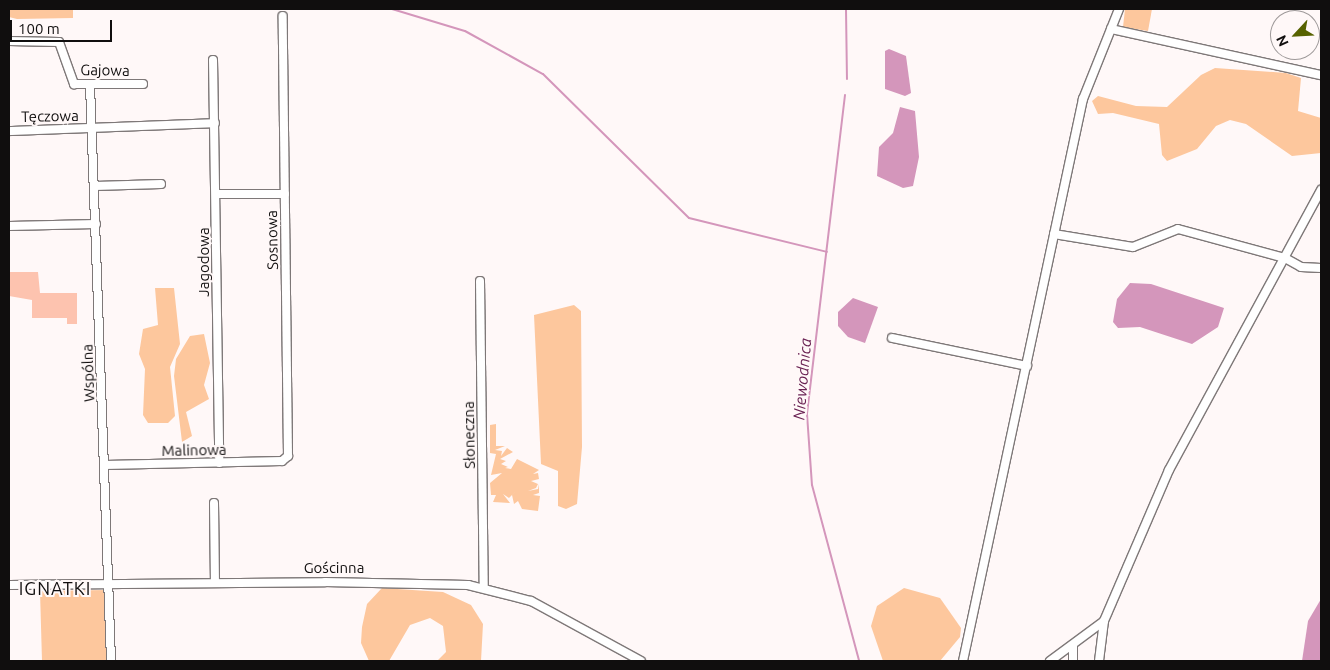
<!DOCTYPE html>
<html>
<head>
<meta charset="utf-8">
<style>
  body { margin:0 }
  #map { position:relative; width:1330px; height:670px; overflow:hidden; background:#fff8f8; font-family:Ubuntu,sans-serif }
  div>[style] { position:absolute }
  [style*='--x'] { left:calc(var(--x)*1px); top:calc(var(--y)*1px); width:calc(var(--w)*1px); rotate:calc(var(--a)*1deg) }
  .green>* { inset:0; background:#fdc79d }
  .water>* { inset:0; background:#d496bb }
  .stream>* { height:2px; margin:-1px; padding:0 1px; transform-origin:1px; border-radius:1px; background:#d496bb }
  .building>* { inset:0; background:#fdc3af }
  .roads { filter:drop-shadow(1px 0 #7e7878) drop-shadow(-1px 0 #7e7878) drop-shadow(0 1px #7e7878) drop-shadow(0 -1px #7e7878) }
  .minor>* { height:8px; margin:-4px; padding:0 4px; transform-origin:4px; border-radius:4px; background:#fff }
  span { translate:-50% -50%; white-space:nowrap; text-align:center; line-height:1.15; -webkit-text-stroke:4px #fff8f8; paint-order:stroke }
  .street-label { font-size:15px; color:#100e0e }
  .water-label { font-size:16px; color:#6a2253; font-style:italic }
  .quarter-label { font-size:18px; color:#100e0e; letter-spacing:1px }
  .frame { position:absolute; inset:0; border:10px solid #100e0e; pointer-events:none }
  .north { position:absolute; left:1270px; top:10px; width:50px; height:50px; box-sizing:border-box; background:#fff8f8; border:1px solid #9f9a9a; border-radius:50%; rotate:245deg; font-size:14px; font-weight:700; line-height:20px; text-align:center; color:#100e0e }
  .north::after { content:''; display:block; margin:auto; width:18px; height:22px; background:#576200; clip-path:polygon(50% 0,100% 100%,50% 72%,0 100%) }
  .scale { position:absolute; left:10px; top:20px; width:102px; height:22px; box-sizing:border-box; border:2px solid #100e0e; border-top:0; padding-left:6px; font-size:15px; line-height:18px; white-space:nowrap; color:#100e0e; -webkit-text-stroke:4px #fff8f8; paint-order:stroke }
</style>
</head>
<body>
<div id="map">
  <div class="green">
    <div style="clip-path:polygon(9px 9px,73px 9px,73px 18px,17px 19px,9px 17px)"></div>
    <div style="clip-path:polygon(1125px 9px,1152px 9px,1148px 31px,1123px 27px)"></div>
    <div style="clip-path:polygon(1215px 68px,1286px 73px,1301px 78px,1298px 111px,1321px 118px,1321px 153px,1292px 156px,1246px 124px,1230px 120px,1216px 126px,1197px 149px,1167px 161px,1162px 155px,1159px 124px,1113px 113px,1098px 114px,1092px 101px,1098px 96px,1136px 106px,1167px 107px,1201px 75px)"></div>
    <div style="clip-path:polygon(155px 288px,174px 288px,180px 344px,170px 367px,175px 416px,168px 423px,148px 423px,143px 415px,145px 369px,139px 354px,143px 329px,158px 325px)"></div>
    <div style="clip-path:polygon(574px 305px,581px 311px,582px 447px,577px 504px,566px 509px,558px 506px,558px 471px,541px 464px,534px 315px)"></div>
    <div style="clip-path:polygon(204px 334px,210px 363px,204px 385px,209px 399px,186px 412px,192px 436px,182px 442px,174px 376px,176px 359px,190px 336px)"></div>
    <div style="clip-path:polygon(496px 424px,496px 446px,505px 446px,495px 450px,502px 451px,501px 456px,507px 448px,513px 452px,500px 459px,506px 461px,501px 464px,508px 467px,505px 468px,511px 469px,517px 459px,539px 470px,533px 474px,538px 473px,539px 479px,531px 481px,538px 484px,536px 488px,528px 491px,538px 489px,539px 484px,539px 493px,533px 495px,540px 496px,538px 511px,522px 509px,518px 501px,514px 504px,512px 495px,517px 490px,509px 498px,503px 494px,510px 503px,493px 502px,496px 495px,491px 495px,490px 483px,502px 473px,491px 475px,496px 454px,490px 453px,490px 425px)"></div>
    <div style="clip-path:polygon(382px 588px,443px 592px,471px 605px,483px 624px,481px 661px,437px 661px,446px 652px,443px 626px,430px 618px,410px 625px,389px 661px,369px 661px,361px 643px,362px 627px,367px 604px)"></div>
    <div style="clip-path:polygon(904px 588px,940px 598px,961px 628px,960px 637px,940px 661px,883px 661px,871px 626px,877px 606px)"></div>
    <div style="clip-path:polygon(107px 590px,109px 661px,42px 661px,40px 591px)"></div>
  </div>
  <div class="water">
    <div style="clip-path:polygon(889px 49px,906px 56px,911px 93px,905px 96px,885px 89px,885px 51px)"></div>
    <div style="clip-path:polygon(900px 107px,915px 111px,919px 157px,913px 186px,903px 188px,877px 176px,879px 147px,893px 133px)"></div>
    <div style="clip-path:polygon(1130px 283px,1151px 284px,1224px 308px,1218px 327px,1192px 344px,1140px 327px,1118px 328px,1113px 322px,1117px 299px)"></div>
    <div style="clip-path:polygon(853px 298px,878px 307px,865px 343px,848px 337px,838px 326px,838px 312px)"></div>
    <div style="clip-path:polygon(1321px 599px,1321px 661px,1302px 661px,1308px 621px)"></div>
  </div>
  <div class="stream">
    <div style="--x:392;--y:9;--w:76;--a:16.8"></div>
    <div style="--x:465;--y:31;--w:89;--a:28.9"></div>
    <div style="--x:543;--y:74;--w:205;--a:44.6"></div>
    <div style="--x:689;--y:218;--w:142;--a:13.8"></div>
    <div style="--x:846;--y:9;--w:70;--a:89.2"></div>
    <div style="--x:845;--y:95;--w:321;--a:96.8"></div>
    <div style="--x:807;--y:414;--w:71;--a:86"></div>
    <div style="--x:812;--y:485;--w:182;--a:75"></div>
  </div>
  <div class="building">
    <div style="clip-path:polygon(9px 272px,38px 272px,40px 293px,77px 293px,77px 324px,67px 324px,67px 318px,32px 318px,32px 300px,9px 296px)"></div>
  </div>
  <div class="roads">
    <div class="minor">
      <div style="--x:1111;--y:29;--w:215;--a:12.4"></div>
      <div style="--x:9;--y:41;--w:50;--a:1.1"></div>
      <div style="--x:59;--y:42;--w:45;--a:70.3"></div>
      <div style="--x:74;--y:84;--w:69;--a:0"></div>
      <div style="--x:213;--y:60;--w:403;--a:89.1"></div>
      <div style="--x:90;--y:85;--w:576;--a:87.91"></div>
      <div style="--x:9;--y:131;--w:206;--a:-2.2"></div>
      <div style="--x:95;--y:186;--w:66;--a:-1.7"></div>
      <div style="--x:218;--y:194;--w:67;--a:0"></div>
      <div style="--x:9;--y:226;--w:87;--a:-1.3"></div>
      <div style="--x:1054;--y:234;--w:80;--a:9.3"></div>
      <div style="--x:1133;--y:247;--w:48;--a:-21.8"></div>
      <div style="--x:1178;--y:229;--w:111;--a:15.2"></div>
      <div style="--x:1285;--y:258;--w:18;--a:29"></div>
      <div style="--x:1301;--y:267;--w:20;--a:3"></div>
      <div style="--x:480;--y:281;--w:307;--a:89.3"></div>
      <div style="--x:892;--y:338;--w:138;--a:11.7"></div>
      <div style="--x:105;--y:465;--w:177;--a:-1.3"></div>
      <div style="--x:282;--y:461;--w:8;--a:-40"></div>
      <div style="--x:288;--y:456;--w:440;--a:-90.7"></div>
      <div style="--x:214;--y:503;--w:80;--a:89.3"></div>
      <div style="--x:9;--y:585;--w:316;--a:-0.5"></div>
      <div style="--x:325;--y:582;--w:143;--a:1.2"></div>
      <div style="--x:468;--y:585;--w:65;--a:14.3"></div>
      <div style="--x:531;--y:601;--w:125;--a:28.6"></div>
      <div style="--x:963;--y:661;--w:575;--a:-77.95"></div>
      <div style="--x:1083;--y:99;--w:97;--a:-68.2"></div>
      <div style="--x:1050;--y:661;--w:67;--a:-36.5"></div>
      <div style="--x:1073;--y:661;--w:15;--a:-90"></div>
      <div style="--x:1099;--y:661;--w:40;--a:-82.9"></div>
      <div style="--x:1104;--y:621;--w:164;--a:-66.7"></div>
      <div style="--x:1169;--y:470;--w:319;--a:-61.5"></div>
    </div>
  </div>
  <div class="street-label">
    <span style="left:105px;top:70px;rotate:1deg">Gajowa</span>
    <span style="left:50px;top:116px;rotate:-1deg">Tęczowa</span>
    <span style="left:272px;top:240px;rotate:-91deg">Sosnowa</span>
    <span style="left:204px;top:262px;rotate:-90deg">Jagodowa</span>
    <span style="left:88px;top:373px;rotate:-92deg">Wspólna</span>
    <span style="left:469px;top:435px;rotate:-91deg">Słoneczna</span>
    <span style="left:194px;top:450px;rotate:-1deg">Malinowa</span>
    <span style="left:334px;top:568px">Gościnna</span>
  </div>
  <div class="water-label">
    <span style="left:802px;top:379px;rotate:-85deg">Niewodnica</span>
  </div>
  <div class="quarter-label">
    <span style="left:55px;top:588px">IGNATKI</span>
  </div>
  <div class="frame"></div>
  <div class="north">N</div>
  <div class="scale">100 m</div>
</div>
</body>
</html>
